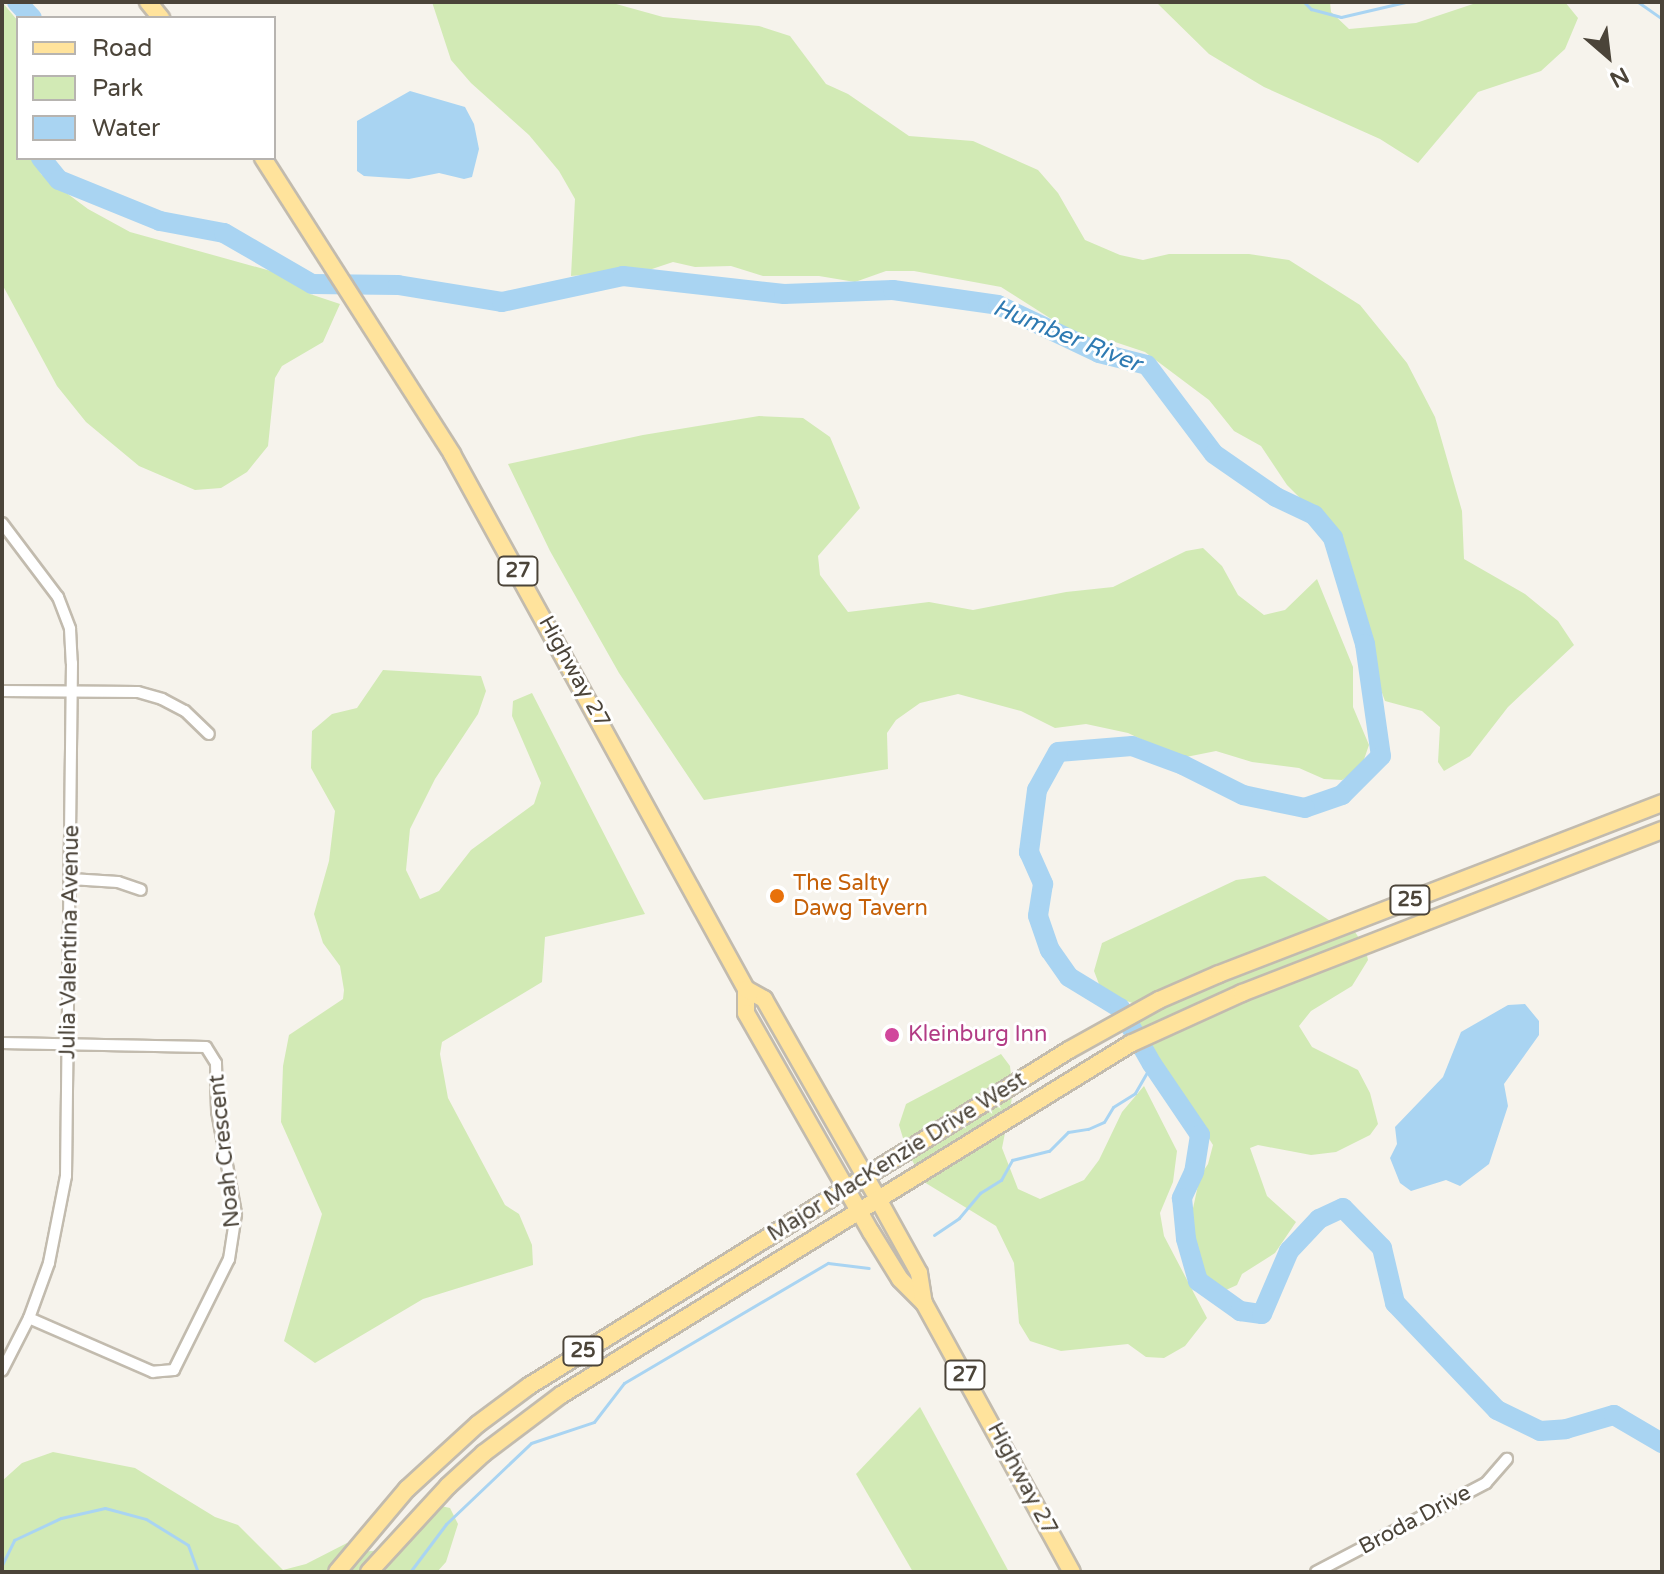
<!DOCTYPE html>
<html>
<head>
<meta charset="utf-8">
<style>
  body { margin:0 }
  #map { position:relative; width:1664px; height:1574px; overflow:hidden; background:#f6f3ec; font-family:"Varela Round",sans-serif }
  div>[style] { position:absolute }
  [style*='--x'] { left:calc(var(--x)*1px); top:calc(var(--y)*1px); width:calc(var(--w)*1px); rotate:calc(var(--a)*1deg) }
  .green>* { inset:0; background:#d2eab5 }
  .water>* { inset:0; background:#a9d4f2 }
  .stream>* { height:3px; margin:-1.5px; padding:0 1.5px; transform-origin:1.5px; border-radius:1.5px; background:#a9d4f2 }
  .river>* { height:20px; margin:-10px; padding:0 10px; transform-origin:10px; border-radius:10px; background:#a9d4f2 }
  .roads { filter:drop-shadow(2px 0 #c2bbae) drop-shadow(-2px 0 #c2bbae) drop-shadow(0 2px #c2bbae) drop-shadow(0 -2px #c2bbae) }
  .street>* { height:10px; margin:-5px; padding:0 5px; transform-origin:5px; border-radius:5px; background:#fff }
  .primary>* { height:16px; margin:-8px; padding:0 8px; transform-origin:8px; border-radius:8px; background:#ffe39c }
  .dots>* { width:22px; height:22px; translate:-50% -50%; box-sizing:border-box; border:4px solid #fff; border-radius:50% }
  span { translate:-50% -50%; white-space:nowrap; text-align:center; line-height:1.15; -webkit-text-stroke:6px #fff; paint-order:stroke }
  .shield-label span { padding:2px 6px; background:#fff; border:2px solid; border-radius:6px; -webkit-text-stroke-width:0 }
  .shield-label { font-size:20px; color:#4b4439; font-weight:700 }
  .street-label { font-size:22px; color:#4b4439 }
  .food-label { font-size:22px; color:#c56008 }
  .left { translate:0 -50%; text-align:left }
  .hotel-label { font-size:22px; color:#b23c85 }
  .water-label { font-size:24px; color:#2e7ab2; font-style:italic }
  .frame { position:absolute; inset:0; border:4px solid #4b4439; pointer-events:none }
  .legend { position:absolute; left:16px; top:16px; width:260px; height:144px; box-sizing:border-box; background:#fff; border:2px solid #b7b4b0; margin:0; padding:10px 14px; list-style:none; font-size:24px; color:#4b4439 }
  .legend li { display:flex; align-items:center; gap:16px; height:40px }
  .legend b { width:40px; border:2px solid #b7b4b0 }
  .north { position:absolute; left:1568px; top:16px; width:80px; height:80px; -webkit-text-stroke:6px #fff; paint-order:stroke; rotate:152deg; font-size:22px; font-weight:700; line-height:32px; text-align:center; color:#4b4439 }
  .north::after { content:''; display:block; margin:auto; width:28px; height:36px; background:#4b4439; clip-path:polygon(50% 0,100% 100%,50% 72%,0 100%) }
</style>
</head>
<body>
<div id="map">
  <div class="green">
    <div style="clip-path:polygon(2px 2px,18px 21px,18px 158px,35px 158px,41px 174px,88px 209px,130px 232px,278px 273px,310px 294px,340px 304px,323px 342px,282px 366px,275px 378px,268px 446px,247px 472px,221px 488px,195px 490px,139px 466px,86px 422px,57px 386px,2px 284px)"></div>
    <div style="clip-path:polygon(432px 2px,609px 2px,663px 17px,759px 26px,790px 36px,826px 84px,848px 94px,909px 136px,973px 141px,1038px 170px,1058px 193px,1085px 240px,1120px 255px,1143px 260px,1169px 254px,1249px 254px,1289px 260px,1360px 305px,1407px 363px,1435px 417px,1462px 511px,1464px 559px,1525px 594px,1558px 621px,1574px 645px,1508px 707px,1470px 756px,1444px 771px,1438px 762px,1440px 727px,1422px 711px,1385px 701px,1367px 652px,1363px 621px,1314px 512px,1287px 485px,1261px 446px,1234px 431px,1209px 400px,1145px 352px,1115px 342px,1086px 341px,1001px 287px,914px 271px,886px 271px,855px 282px,819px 276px,763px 276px,731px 266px,695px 267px,673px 262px,652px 269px,571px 276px,575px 199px,559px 171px,529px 135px,471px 83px,451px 60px)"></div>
    <div style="clip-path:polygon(1156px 2px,1330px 2px,1331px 12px,1349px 29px,1416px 23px,1479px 2px,1565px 2px,1578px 18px,1565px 49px,1541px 71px,1478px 92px,1418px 163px,1380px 139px,1264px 87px,1209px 54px)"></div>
    <div style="clip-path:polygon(759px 416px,803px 418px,830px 437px,860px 508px,818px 556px,820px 575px,848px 612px,929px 602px,973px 610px,1066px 592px,1113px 587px,1186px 551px,1203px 548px,1222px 566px,1238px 595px,1264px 615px,1285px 610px,1317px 579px,1353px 667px,1353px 707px,1369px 745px,1361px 768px,1342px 780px,1324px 779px,1299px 768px,1252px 762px,1216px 751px,1181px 758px,1128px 733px,1086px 724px,1055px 728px,1021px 711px,958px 694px,920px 703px,896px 720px,887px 733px,888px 769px,704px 800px,619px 673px,550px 551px,508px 464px,643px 435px)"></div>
    <div style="clip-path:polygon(383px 670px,481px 676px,486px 691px,478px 714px,435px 779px,410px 829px,406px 870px,420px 899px,439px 891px,471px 850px,534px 804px,541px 783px,512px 716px,513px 701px,532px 693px,645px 914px,545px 937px,542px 982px,442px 1042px,440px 1054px,448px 1098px,505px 1205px,519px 1214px,532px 1245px,533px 1265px,423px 1299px,315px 1363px,284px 1341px,322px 1214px,281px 1122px,283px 1066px,289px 1035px,343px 999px,344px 990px,340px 966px,323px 943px,314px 914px,329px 861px,335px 811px,311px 768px,312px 731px,332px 714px,357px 708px)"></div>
    <div style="clip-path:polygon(1265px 876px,1333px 923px,1353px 929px,1365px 947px,1368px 960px,1352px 986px,1311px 1011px,1299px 1026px,1312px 1047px,1358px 1070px,1370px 1093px,1378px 1124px,1370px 1135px,1336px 1152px,1311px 1155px,1258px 1145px,1250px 1148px,1267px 1196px,1296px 1222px,1275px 1253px,1242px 1274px,1237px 1285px,1226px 1290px,1212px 1287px,1194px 1258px,1190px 1222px,1200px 1176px,1208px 1164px,1213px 1145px,1201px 1126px,1181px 1111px,1143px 1043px,1139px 1025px,1146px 1008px,1102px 992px,1094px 971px,1102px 943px,1236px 880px)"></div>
    <div style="clip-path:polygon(1001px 1054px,1010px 1066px,1013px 1093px,1002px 1148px,1018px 1189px,1040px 1199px,1084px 1180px,1099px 1160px,1122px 1112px,1144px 1086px,1177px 1151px,1173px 1182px,1160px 1213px,1164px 1236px,1207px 1318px,1185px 1346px,1164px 1358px,1146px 1357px,1128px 1344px,1061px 1351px,1030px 1341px,1019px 1323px,1014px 1263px,996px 1226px,924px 1182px,907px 1151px,899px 1125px,906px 1104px)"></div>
    <div style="clip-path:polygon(920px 1407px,1009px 1572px,913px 1572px,856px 1474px)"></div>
    <div style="clip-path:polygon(53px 1452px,135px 1468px,215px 1517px,238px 1525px,283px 1570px,306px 1564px,347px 1543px,362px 1552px,381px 1550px,441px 1506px,450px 1508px,458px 1524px,446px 1562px,437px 1572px,2px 1572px,2px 1481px,22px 1463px)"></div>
  </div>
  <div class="water">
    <div style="clip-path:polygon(410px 91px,465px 107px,474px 124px,479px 149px,472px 177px,464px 179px,439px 173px,409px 179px,364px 176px,357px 171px,357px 121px)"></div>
    <div style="clip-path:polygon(1525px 1004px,1539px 1021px,1539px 1035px,1504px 1084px,1508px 1106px,1489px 1164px,1460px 1186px,1446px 1180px,1411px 1191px,1400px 1183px,1390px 1158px,1397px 1144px,1395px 1127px,1443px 1077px,1461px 1032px,1508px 1005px)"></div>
  </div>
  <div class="stream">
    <div style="--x:1304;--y:2;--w:10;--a:45"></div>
    <div style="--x:1311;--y:9;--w:31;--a:15"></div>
    <div style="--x:1341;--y:17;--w:66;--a:-13.2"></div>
    <div style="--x:1638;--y:2;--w:29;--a:35"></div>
    <div style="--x:934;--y:1235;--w:30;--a:-34"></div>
    <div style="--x:959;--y:1218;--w:33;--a:-50"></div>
    <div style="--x:980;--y:1193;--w:25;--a:-32"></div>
    <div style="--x:1001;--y:1180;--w:23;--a:-61"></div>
    <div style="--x:1012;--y:1160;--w:38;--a:-14"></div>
    <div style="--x:1049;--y:1151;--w:27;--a:-45"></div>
    <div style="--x:1068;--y:1132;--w:20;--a:-9"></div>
    <div style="--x:1088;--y:1129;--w:17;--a:-24"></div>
    <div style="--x:1104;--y:1122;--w:17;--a:-59"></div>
    <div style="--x:1113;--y:1107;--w:26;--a:-32"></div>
    <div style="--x:1135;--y:1093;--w:34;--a:-60"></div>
    <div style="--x:2;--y:1565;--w:28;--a:-64"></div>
    <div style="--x:14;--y:1540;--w:52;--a:-25.1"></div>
    <div style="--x:61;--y:1518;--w:45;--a:-12.8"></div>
    <div style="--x:105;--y:1508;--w:42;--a:15"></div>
    <div style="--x:146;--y:1519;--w:49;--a:31.8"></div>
    <div style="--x:188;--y:1545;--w:29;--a:70"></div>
    <div style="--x:410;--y:1572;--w:60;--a:-53.1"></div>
    <div style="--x:446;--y:1524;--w:117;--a:-43.6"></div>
    <div style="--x:531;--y:1443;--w:66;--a:-18.4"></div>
    <div style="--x:594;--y:1422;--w:49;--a:-52.4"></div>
    <div style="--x:624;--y:1383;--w:237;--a:-30.5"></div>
    <div style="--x:828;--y:1263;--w:41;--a:7"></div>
  </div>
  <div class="river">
    <div style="--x:17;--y:2;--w:22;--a:47"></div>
    <div style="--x:41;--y:158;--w:28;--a:51"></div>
    <div style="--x:59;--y:180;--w:109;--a:22.1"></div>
    <div style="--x:160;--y:221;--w:65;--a:10.6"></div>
    <div style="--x:224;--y:233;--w:102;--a:30.1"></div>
    <div style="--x:312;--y:284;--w:86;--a:0.7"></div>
    <div style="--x:398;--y:285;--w:105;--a:9.3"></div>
    <div style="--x:502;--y:302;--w:124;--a:-12.1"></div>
    <div style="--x:623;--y:276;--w:162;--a:6.4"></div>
    <div style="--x:784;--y:294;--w:109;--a:-2.1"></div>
    <div style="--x:893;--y:290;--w:106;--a:8.1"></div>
    <div style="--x:998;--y:305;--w:112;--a:25.4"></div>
    <div style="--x:1099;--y:353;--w:49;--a:14"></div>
    <div style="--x:1147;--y:365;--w:111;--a:53"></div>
    <div style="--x:1214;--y:454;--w:75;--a:34.7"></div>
    <div style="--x:1276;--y:497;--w:42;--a:25.3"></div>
    <div style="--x:1314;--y:515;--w:30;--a:50"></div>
    <div style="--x:1333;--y:538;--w:111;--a:73.2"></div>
    <div style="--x:1365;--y:644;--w:113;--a:81.9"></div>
    <div style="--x:1381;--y:756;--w:55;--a:135"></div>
    <div style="--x:1342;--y:795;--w:39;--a:161"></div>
    <div style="--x:1305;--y:808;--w:63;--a:-168.2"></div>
    <div style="--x:1243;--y:795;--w:67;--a:-153.4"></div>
    <div style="--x:1183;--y:765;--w:54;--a:-159.6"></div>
    <div style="--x:1132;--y:746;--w:74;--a:175.4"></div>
    <div style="--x:1058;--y:752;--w:43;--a:118.9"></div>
    <div style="--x:1037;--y:790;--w:63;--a:97.4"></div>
    <div style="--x:1029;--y:852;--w:35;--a:66"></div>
    <div style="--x:1043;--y:884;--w:32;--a:99"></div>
    <div style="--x:1038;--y:916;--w:36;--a:71"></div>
    <div style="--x:1050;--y:950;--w:33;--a:55"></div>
    <div style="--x:1069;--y:977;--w:60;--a:31.3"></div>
    <div style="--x:1120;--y:1008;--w:64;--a:60.3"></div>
    <div style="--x:1152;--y:1064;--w:86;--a:55.9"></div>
    <div style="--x:1200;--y:1135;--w:37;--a:99"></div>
    <div style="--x:1194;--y:1172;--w:29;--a:115"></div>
    <div style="--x:1182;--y:1198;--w:41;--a:84.4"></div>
    <div style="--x:1186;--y:1239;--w:44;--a:74.1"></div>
    <div style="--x:1198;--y:1281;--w:52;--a:35.5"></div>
    <div style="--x:1240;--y:1311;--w:22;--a:8"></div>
    <div style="--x:1262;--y:1314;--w:69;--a:-66.8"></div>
    <div style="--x:1289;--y:1251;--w:44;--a:-46.8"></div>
    <div style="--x:1319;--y:1219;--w:26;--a:-25"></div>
    <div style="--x:1343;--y:1208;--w:56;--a:45.7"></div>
    <div style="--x:1382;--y:1248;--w:57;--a:76.7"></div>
    <div style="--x:1395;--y:1303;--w:148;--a:46.4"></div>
    <div style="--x:1497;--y:1410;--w:48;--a:26"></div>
    <div style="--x:1540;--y:1431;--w:26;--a:-4"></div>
    <div style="--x:1566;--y:1429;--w:50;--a:-16.3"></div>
    <div style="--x:1614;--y:1415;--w:56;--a:30.3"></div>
  </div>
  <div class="roads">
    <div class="street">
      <div style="--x:2;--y:523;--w:93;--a:52.9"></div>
      <div style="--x:58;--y:597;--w:34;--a:69"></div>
      <div style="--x:70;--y:629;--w:34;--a:87"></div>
      <div style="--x:72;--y:663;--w:513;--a:90.67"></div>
      <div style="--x:66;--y:1176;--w:89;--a:101.1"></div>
      <div style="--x:49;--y:1263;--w:59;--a:110"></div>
      <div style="--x:29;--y:1318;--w:59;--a:117"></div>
      <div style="--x:2;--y:691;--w:136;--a:0.4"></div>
      <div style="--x:138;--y:692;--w:25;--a:16"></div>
      <div style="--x:162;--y:699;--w:26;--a:28"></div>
      <div style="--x:185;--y:711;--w:33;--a:44"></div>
      <div style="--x:71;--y:879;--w:47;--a:3.7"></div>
      <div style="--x:118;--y:882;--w:24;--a:19"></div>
      <div style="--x:2;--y:1043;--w:204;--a:1.1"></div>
      <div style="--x:206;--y:1047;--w:19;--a:58"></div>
      <div style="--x:216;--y:1063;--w:48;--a:88.8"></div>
      <div style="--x:217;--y:1111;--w:105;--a:79.5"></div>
      <div style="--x:236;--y:1214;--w:46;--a:98.8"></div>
      <div style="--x:229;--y:1259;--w:124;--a:116.4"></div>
      <div style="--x:174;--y:1370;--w:21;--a:175"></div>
      <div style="--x:153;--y:1372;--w:135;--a:-156.5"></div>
      <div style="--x:1316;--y:1572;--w:192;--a:-27.6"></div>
      <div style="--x:1486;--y:1483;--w:32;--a:-49"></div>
    </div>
    <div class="primary">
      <div style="--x:148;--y:2;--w:21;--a:51"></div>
      <div style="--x:263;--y:158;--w:351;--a:57.4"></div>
      <div style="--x:452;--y:454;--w:610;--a:61.21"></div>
      <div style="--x:746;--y:989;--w:24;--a:90"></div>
      <div style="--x:746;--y:1013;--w:252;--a:60.3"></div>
      <div style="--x:871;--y:1232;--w:55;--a:58.3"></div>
      <div style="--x:900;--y:1279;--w:34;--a:45"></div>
      <div style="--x:924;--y:1303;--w:307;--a:61.2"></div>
      <div style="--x:746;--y:989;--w:21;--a:29"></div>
      <div style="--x:764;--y:999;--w:230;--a:60.3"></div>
      <div style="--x:878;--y:1199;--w:85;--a:61"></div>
      <div style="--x:919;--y:1273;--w:30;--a:81"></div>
      <div style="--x:337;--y:1572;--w:109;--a:-49.9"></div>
      <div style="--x:407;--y:1489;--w:96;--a:-42.5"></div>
      <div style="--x:478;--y:1424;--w:64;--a:-36.7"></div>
      <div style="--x:529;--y:1386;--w:636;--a:-31.89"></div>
      <div style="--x:1069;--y:1050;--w:103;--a:-29.1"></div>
      <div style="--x:1159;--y:1000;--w:65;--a:-23.4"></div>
      <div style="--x:1219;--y:974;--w:475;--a:-21.1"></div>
      <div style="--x:369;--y:1572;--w:117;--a:-47.4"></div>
      <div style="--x:448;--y:1486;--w:49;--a:-42.5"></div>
      <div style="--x:484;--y:1453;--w:96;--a:-37"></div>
      <div style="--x:561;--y:1395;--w:669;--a:-31.67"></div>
      <div style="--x:1130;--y:1044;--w:123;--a:-24.5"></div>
      <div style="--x:1242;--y:993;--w:451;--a:-21.2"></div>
    </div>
  </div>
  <div class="dots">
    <div style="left:777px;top:896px;background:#e8710a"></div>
    <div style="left:892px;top:1035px;background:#d1479c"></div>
  </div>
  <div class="shield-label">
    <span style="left:518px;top:571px">27</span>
    <span style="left:1410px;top:900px">25</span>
    <span style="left:583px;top:1351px">25</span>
    <span style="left:965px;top:1375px">27</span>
  </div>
  <div class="street-label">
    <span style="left:574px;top:672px;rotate:61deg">Highway 27</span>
    <span style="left:70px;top:942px;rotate:-89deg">Julia Valentina Avenue</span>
    <span style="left:225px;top:1151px;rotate:-96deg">Noah Crescent</span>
    <span style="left:897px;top:1157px;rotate:-32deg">Major MacKenzie Drive West</span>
    <span style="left:1022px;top:1479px;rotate:62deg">Highway 27</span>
    <span style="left:1415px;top:1520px;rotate:-28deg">Broda Drive</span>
  </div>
  <div class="food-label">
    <span class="left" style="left:793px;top:896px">The Salty<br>Dawg Tavern</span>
  </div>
  <div class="hotel-label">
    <span class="left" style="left:908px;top:1035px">Kleinburg Inn</span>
  </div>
  <div class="water-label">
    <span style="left:1067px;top:336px;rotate:22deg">Humber River</span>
  </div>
  <div class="frame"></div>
  <ul class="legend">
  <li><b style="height:10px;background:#ffe39c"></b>Road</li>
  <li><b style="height:22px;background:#d2eab5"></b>Park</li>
  <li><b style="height:22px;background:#a9d4f2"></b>Water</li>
  </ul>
  <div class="north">N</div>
</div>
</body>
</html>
